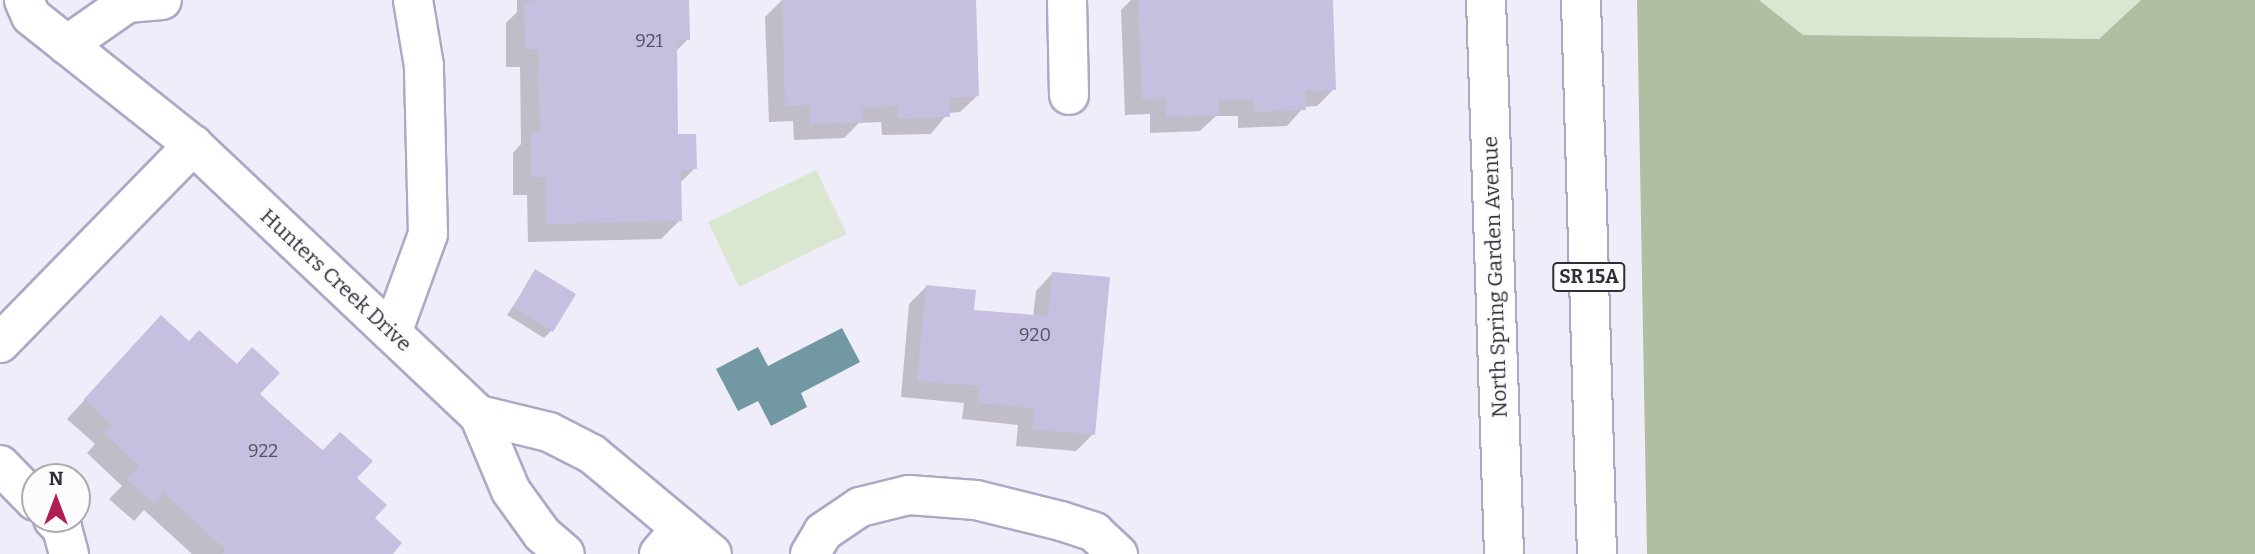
<!DOCTYPE html>
<html>
<head>
<meta charset="utf-8">
<style>
  body { margin:0 }
  #map { position:relative; width:2255px; height:554px; overflow:hidden; background:#f0edfa; font-family:Bitter,serif }
  div>[style] { position:absolute }
  [style*='--x'] { left:calc(var(--x)*1px); top:calc(var(--y)*1px); width:calc(var(--w)*1px); rotate:calc(var(--a)*1deg) }
  .green>* { inset:0; background:#dbe6d1 }
  .forest>* { inset:0; background:#b0bfa1 }
  .water>* { inset:0; background:#7198a3 }
  .shadow>* { inset:0; background:#0003 }
  .building>* { inset:0; background:#c6bfdf }
  .roads { filter:drop-shadow(2px 0 #aea7c6) drop-shadow(-2px 0 #aea7c6) drop-shadow(0 2px #aea7c6) drop-shadow(0 -2px #aea7c6) }
  .minor>* { height:38px; margin:-19px; padding:0 19px; transform-origin:19px; border-radius:19px; background:#fff }
  .highway>* { height:38px; margin:-19px; padding:0 19px; transform-origin:19px; border-radius:19px; background:#fff }
  span { translate:-50% -50%; white-space:nowrap; text-align:center; line-height:1.15; -webkit-text-stroke:5px #fcfcfc; paint-order:stroke }
  .number-label { font-size:18px; color:#565263 }
  .number-label span { -webkit-text-stroke-width:0 }
  .shield-label span { padding:2px 5px; background:#fcfcfc; border:2px solid; border-radius:5px; -webkit-text-stroke-width:0 }
  .shield-label { font-size:19px; color:#312e3a; font-weight:700 }
  .street-label { font-size:21px; color:#312e3a }
  .north { position:absolute; left:21px; top:463px; width:70px; height:70px; box-sizing:border-box; background:#fcfcfc; border:2px solid #abaaae; border-radius:50%; rotate:0deg; font-size:19px; font-weight:700; line-height:28px; text-align:center; color:#312e3a }
  .north::after { content:''; display:block; margin:auto; width:24px; height:32px; background:#ae1e54; clip-path:polygon(50% 0,100% 100%,50% 72%,0 100%) }
</style>
</head>
<body>
<div id="map">
  <div class="green">
    <div style="clip-path:polygon(1759px 0,2141px 0,2099px 39px,1803px 35px)"></div>
    <div style="clip-path:polygon(816px 170px,847px 234px,739px 287px,708px 222px)"></div>
  </div>
  <div class="forest">
    <div style="clip-path:polygon(1637px 0,1759px 0,1803px 35px,2099px 39px,2141px 0,2255px 0,2255px 554px,1647px 554px)"></div>
  </div>
  <div class="water">
    <div style="clip-path:polygon(842px 328px,860px 362px,801px 393px,807px 407px,771px 426px,758px 401px,738px 411px,716px 369px,758px 347px,768px 366px)"></div>
  </div>
  <div class="shadow">
    <div style="clip-path:polygon(517px 0,671px 0,688px 39px,675px 52px,676px 136px,695px 168px,679px 184px,680px 220px,661px 239px,528px 242px,527px 195px,513px 195px,513px 153px,521px 144px,520px 67px,506px 67px,506px 23px,517px 12px)"></div>
    <div style="clip-path:polygon(782px 0,974px 0,977px 96px,960px 112px,948px 113px,931px 134px,882px 135px,881px 122px,859px 123px,844px 138px,794px 140px,793px 121px,769px 122px,765px 17px)"></div>
    <div style="clip-path:polygon(1131px 0,1331px 0,1334px 89px,1317px 106px,1304px 107px,1287px 126px,1238px 128px,1238px 116px,1216px 116px,1200px 131px,1150px 133px,1150px 114px,1125px 115px,1121px 10px)"></div>
    <div style="clip-path:polygon(536px 272px,551px 331px,544px 338px,507px 315px)"></div>
    <div style="clip-path:polygon(1052px 274px,1093px 434px,1076px 451px,1016px 446px,1018px 425px,962px 419px,964px 403px,901px 397px,909px 304px,926px 287px,972px 312px,1033px 317px,1036px 291px)"></div>
    <div style="clip-path:polygon(143px 336px,188px 343px,257px 394px,355px 478px,390px 554px,192px 554px,144px 510px,134px 521px,109px 499px,122px 486px,87px 453px,95px 444px,67px 419px)"></div>
  </div>
  <div class="building">
    <div style="clip-path:polygon(535px 0,689px 0,690px 40px,677px 40px,678px 134px,696px 134px,697px 169px,681px 170px,682px 221px,546px 224px,545px 177px,531px 177px,531px 132px,540px 131px,538px 49px,525px 49px,524px 3px)"></div>
    <div style="clip-path:polygon(782px 0,976px 0,979px 96px,949px 98px,950px 117px,898px 119px,898px 106px,862px 107px,863px 122px,810px 124px,810px 105px,785px 106px)"></div>
    <div style="clip-path:polygon(1138px 0,1333px 0,1336px 90px,1305px 91px,1306px 110px,1254px 112px,1254px 99px,1218px 100px,1219px 115px,1166px 117px,1166px 98px,1142px 99px)"></div>
    <div style="clip-path:polygon(535px 269px,576px 294px,553px 332px,513px 307px)"></div>
    <div style="clip-path:polygon(1052px 272px,1110px 277px,1095px 435px,1032px 429px,1034px 408px,978px 403px,980px 386px,917px 381px,926px 285px,976px 290px,974px 310px,1048px 316px)"></div>
    <div style="clip-path:polygon(161px 315px,189px 341px,199px 330px,237px 364px,252px 347px,280px 373px,260px 394px,322px 451px,340px 432px,373px 461px,357px 478px,387px 505px,375px 518px,402px 543px,393px 554px,222px 554px,226px 550px,164px 493px,154px 504px,127px 479px,139px 466px,104px 433px,112px 425px,84px 399px)"></div>
  </div>
  <div class="roads">
    <div class="minor">
      <div style="--x:1067;--y:0;--w:95;--a:88.8"></div>
      <div style="--x:67;--y:45;--w:73;--a:-35"></div>
      <div style="--x:127;--y:3;--w:35;--a:-5"></div>
      <div style="--x:193;--y:145;--w:393;--a:43.4"></div>
      <div style="--x:479;--y:415;--w:82;--a:67.2"></div>
      <div style="--x:511;--y:491;--w:53;--a:54.2"></div>
      <div style="--x:542;--y:534;--w:30;--a:41"></div>
      <div style="--x:392;--y:333;--w:105;--a:-70"></div>
      <div style="--x:428;--y:234;--w:168;--a:-91.4"></div>
      <div style="--x:424;--y:66;--w:67;--a:-99.5"></div>
      <div style="--x:0;--y:343;--w:277;--a:-45.7"></div>
      <div style="--x:193;--y:145;--w:207;--a:-141.5"></div>
      <div style="--x:31;--y:16;--w:17;--a:-114"></div>
      <div style="--x:479;--y:415;--w:72;--a:13.7"></div>
      <div style="--x:549;--y:432;--w:48;--a:27.1"></div>
      <div style="--x:592;--y:454;--w:156;--a:39.8"></div>
      <div style="--x:0;--y:465;--w:50;--a:45.8"></div>
      <div style="--x:53;--y:519;--w:13;--a:45"></div>
      <div style="--x:62;--y:528;--w:27;--a:75"></div>
      <div style="--x:659;--y:554;--w:34;--a:-50"></div>
      <div style="--x:810;--y:554;--w:26;--a:-59"></div>
      <div style="--x:823;--y:532;--w:45;--a:-34"></div>
      <div style="--x:860;--y:507;--w:50;--a:-13.8"></div>
      <div style="--x:909;--y:495;--w:67;--a:4.3"></div>
      <div style="--x:976;--y:500;--w:88;--a:13.9"></div>
      <div style="--x:1061;--y:521;--w:35;--a:18"></div>
      <div style="--x:1094;--y:532;--w:33;--a:43"></div>
    </div>
    <div class="highway">
      <div style="--x:1486;--y:0;--w:554;--a:88.14"></div>
      <div style="--x:1581;--y:0;--w:554;--a:88.35"></div>
    </div>
  </div>
  <div class="number-label">
    <span style="left:649px;top:41px">921</span>
    <span style="left:1035px;top:335px">920</span>
    <span style="left:263px;top:451px">922</span>
  </div>
  <div class="shield-label">
    <span style="left:1589px;top:277px">SR 15A</span>
  </div>
  <div class="street-label">
    <span style="left:1495px;top:277px;rotate:-92deg">North Spring Garden Avenue</span>
    <span style="left:336px;top:280px;rotate:43deg">Hunters Creek Drive</span>
  </div>
  <div class="north">N</div>
</div>
</body>
</html>
